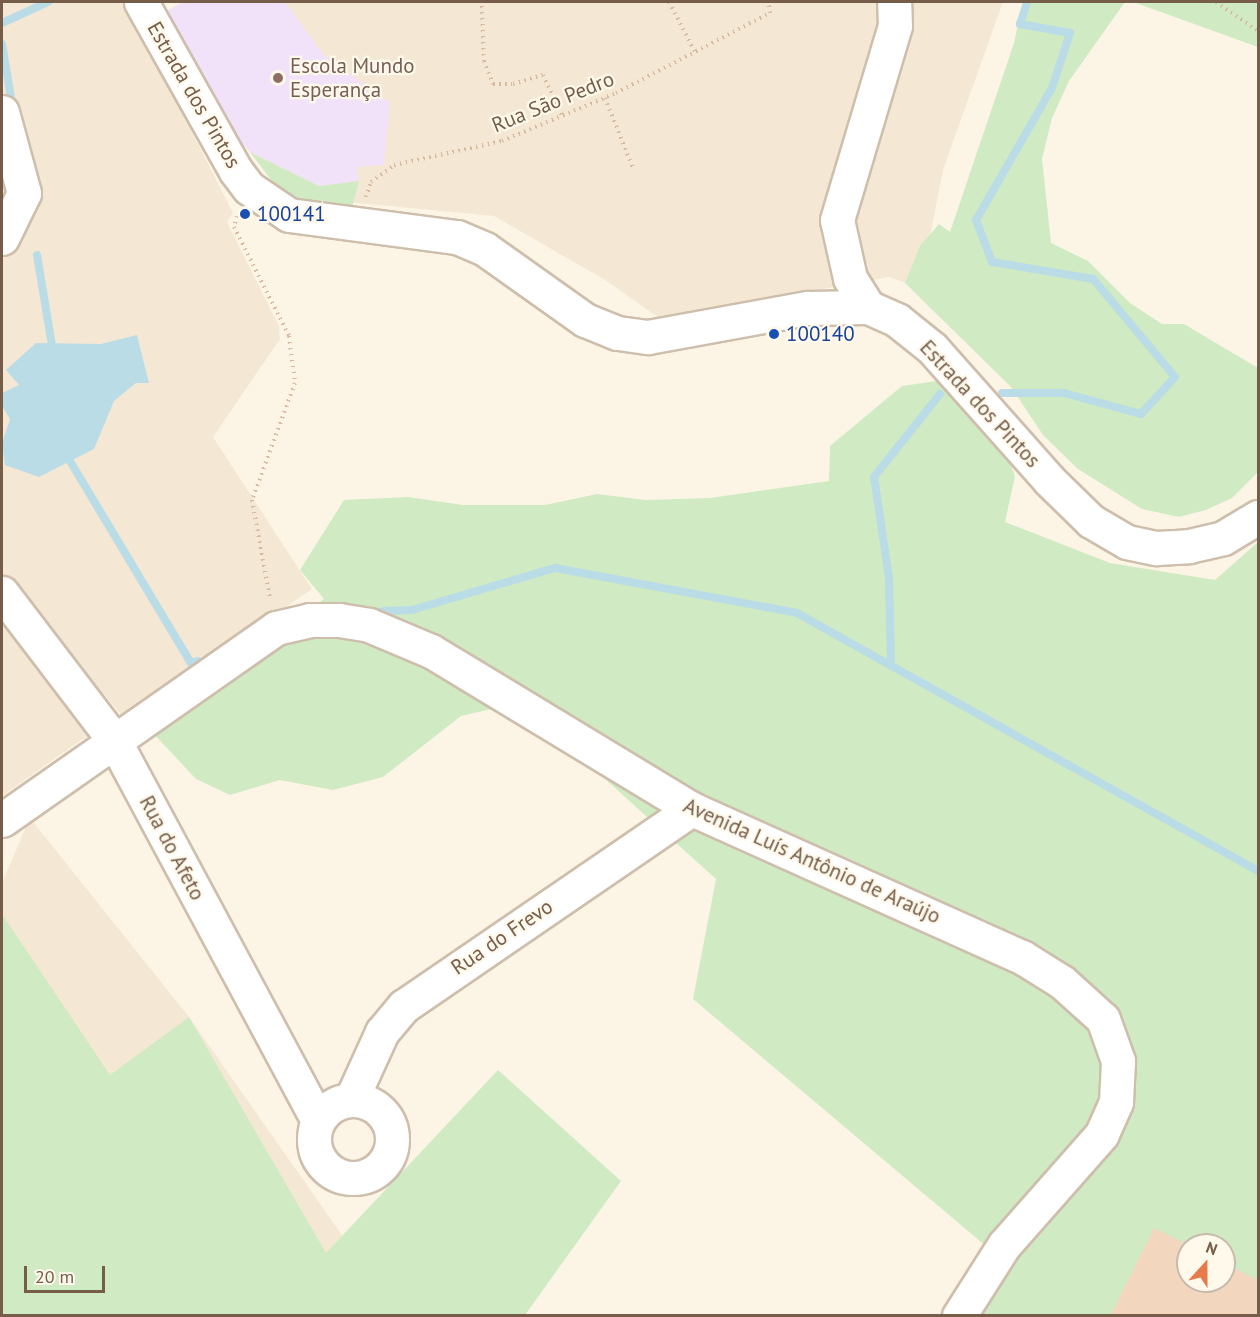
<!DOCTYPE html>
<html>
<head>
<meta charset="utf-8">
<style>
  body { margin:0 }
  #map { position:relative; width:1260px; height:1317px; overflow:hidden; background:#fcf5e5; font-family:"PT Sans",sans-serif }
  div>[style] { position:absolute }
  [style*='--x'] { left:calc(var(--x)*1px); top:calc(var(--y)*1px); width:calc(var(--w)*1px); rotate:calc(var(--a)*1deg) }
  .residential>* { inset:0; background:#f4e8d4 }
  .education>* { inset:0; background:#f2e2f9 }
  .green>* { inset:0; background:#d0eac4 }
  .water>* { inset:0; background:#badce6 }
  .stream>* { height:8px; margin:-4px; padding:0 4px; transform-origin:4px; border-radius:4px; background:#badce6 }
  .building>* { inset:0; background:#f2d6bd }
  .path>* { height:4px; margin-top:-2px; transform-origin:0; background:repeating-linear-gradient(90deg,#d7baa0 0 1.5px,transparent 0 6px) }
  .roads { filter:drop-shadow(2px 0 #cebeac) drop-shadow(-2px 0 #cebeac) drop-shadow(0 2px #cebeac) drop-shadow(0 -2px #cebeac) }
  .minor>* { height:33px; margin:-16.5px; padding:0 16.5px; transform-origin:16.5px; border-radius:16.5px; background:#fff }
  .minor>.ring { margin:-16.5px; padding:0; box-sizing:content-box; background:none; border:33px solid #fff; border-radius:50% }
  .dots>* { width:16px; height:16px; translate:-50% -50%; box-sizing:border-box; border:3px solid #fff9ec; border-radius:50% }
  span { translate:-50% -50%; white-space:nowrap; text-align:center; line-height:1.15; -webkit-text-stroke:4.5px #fff9ec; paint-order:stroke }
  .education-label { font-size:21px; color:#785e54 }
  .left { translate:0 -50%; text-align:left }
  .street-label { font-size:21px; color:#765d4a }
  .transit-label { font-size:21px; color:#164399 }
  .frame { position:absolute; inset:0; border:3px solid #765d4a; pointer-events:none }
  .north { position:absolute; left:1176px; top:1233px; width:60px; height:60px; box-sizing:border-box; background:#fff9ec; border:2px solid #c8bbab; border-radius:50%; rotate:21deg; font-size:16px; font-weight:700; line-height:24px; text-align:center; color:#765d4a }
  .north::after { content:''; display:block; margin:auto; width:21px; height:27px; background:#e67a4a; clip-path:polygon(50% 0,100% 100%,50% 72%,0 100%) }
  .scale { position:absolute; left:24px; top:1266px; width:81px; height:27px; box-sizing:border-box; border:3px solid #765d4a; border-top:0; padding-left:8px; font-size:18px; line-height:21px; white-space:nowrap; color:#765d4a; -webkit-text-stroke:4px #fff9ec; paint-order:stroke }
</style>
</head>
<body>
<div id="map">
  <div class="residential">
    <div style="clip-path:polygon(2px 2px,126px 2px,233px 213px,227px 222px,279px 326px,280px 339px,213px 437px,312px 589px,124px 718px,103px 693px,87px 704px,94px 731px,2px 796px)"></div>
    <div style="clip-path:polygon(183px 2px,1003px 2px,943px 170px,920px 288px,889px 277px,660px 319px,607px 281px,494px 216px,336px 201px)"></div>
    <div style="clip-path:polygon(30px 818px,189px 1017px,398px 1315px,2px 1316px,2px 883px)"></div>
  </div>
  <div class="education">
    <div style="clip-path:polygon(183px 2px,285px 2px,323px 54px,390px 103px,384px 165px,357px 167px,359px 181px,319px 186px,250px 152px,213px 109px,166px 11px)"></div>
  </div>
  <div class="green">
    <div style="clip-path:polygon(1023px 2px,1125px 2px,1069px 81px,1052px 118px,1042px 159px,1051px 243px,1088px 261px,1130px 303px,1162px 324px,1184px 324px,1258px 368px,1258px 472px,1232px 498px,1206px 510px,1179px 517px,1142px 509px,1078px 469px,1043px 435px,1011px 387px,905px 283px,920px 246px,939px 224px,950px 232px,1014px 43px)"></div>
    <div style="clip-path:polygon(1133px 2px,1258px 2px,1258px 47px)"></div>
    <div style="clip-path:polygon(250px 152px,319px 186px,359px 181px,351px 211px,283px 196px)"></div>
    <div style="clip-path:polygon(evenodd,936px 381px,1003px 445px,1015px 476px,1005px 522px,1110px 563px,1215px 580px,1258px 542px,1258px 1315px,978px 1315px,1000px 1258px,693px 999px,716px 879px,544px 724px,513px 704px,461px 716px,383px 777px,333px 790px,280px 780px,230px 795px,196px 779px,151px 731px,324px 599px,300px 570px,344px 500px,408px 497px,463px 505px,545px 505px,597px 494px,646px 500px,710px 498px,829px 481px,830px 446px,902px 386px,936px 381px,1188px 1245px,1224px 1245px,1224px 1281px,1188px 1281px,1188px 1245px)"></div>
    <div style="clip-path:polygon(2px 914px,110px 1075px,189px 1017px,326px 1253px,498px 1070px,621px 1181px,525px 1315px,2px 1315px)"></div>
  </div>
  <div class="water">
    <div style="clip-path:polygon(137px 335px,149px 383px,136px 383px,114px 401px,94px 449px,39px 477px,5px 465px,2px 443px,10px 419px,2px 406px,2px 393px,19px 385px,6px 370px,36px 343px,101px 344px)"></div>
  </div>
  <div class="stream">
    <div style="--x:2;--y:23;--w:51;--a:-24.5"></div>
    <div style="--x:2;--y:44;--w:61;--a:80.5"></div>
    <div style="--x:37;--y:255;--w:98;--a:80.6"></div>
    <div style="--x:1002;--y:393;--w:62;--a:0"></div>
    <div style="--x:1064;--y:393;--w:80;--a:15.3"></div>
    <div style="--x:1141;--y:414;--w:50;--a:-47.4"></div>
    <div style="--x:1175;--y:377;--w:128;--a:-129.9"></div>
    <div style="--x:1093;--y:279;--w:102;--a:-170.4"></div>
    <div style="--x:992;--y:262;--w:45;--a:-110.9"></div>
    <div style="--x:976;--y:220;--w:152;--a:-60.1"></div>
    <div style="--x:1052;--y:88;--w:58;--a:-71.9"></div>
    <div style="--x:1070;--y:33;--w:51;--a:-169.8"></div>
    <div style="--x:1020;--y:24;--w:23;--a:-72"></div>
    <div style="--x:69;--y:451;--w:10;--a:84"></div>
    <div style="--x:70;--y:461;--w:235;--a:59.1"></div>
    <div style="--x:191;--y:663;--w:7;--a:-16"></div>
    <div style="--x:383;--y:611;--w:29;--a:-2"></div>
    <div style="--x:412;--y:610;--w:149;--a:-16.4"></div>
    <div style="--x:555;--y:568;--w:246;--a:10.5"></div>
    <div style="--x:797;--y:613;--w:528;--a:29.23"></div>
    <div style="--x:891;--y:666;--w:88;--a:-91.3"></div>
    <div style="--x:889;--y:578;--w:102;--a:-98.4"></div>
    <div style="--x:874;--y:477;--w:106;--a:-51.5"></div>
  </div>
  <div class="building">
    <div style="clip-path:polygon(1154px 1228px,1188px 1245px,1188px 1281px,1224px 1281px,1224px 1263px,1258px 1280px,1258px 1316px,1110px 1316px)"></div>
  </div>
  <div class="path">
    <div style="--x:669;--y:2;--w:59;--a:62.6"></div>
    <div style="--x:1216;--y:2;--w:51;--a:34.6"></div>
    <div style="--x:482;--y:6;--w:55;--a:87.9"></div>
    <div style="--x:484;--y:61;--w:25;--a:69"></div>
    <div style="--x:493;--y:84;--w:20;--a:0"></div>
    <div style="--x:513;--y:84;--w:31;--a:-17"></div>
    <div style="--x:543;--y:75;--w:45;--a:65.1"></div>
    <div style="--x:605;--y:98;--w:75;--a:68.2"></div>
    <div style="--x:366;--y:197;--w:16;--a:-72"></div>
    <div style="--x:371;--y:182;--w:29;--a:-36"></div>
    <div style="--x:394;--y:165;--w:111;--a:-12.5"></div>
    <div style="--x:502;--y:141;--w:124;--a:-22.8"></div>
    <div style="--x:616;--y:93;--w:174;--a:-27.5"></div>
    <div style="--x:770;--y:13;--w:11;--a:-100"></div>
    <div style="--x:237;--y:216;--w:11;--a:105"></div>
    <div style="--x:234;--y:227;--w:122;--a:63.2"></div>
    <div style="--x:289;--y:336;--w:47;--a:82.7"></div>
    <div style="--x:295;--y:383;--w:125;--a:110.2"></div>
    <div style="--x:252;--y:500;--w:101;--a:79.7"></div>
  </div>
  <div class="roads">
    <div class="minor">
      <div style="--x:141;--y:2;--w:194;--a:60.7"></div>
      <div style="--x:236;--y:171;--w:21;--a:53"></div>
      <div style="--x:249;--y:188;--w:48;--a:34"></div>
      <div style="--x:289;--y:215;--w:169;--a:7.5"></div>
      <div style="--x:457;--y:237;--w:30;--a:23"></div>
      <div style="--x:485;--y:249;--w:123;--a:35.4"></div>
      <div style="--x:585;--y:320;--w:35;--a:22"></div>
      <div style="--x:618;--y:333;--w:30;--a:8"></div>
      <div style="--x:648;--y:337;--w:163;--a:-10.3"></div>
      <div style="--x:808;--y:308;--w:60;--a:-1"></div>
      <div style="--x:868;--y:307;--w:32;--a:24"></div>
      <div style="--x:897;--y:320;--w:45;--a:38.7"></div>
      <div style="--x:932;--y:348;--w:176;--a:48.4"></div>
      <div style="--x:1049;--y:480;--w:59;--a:44.3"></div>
      <div style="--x:1091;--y:521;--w:42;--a:30.3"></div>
      <div style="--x:1127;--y:542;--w:30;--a:12"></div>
      <div style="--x:1156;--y:548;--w:33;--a:-3"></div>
      <div style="--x:1189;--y:546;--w:35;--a:-13"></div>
      <div style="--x:1223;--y:538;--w:41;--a:-31"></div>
      <div style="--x:2;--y:112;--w:84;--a:74.8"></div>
      <div style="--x:24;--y:193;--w:50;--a:116.1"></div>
      <div style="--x:868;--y:307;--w:34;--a:-122"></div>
      <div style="--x:850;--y:278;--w:59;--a:-102.6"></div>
      <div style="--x:837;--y:220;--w:202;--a:-73.4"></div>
      <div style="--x:895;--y:26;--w:24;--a:-92"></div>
      <div style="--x:2;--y:593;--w:185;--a:52.7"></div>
      <div style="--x:114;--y:740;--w:431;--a:61.8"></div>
      <div style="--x:2;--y:820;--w:335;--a:-35"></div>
      <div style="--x:276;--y:628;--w:35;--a:-13"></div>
      <div style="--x:310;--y:620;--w:29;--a:0"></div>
      <div style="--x:339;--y:620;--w:30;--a:9"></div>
      <div style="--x:369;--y:625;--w:67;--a:22.8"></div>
      <div style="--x:431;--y:651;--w:305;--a:31.2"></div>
      <div style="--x:692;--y:809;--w:362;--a:24.2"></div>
      <div style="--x:1022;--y:957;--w:47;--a:32"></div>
      <div style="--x:1062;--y:982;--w:55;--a:42.1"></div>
      <div style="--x:1103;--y:1019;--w:45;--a:70.3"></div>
      <div style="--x:1118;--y:1061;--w:41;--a:92.8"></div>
      <div style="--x:1116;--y:1102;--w:35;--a:114"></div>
      <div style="--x:1102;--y:1134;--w:148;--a:131.4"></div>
      <div style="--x:1004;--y:1245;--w:84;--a:122.4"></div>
      <div style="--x:351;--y:1100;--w:75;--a:-65.5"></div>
      <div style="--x:382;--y:1032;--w:34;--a:-50"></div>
      <div style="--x:404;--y:1006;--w:349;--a:-34.4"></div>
      <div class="ring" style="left:314px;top:1100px;width:45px;height:45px"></div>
    </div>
  </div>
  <div class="dots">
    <div style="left:278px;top:78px;background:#8d6e63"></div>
    <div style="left:245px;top:214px;background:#1a4fb4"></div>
    <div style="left:774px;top:334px;background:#1a4fb4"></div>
  </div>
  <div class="education-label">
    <span class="left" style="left:290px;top:78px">Escola Mundo<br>Esperança</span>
  </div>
  <div class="street-label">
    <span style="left:194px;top:95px;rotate:60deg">Estrada dos Pintos</span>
    <span style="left:553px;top:102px;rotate:-22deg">Rua São Pedro</span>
    <span style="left:980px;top:404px;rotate:47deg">Estrada dos Pintos</span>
    <span style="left:172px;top:848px;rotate:62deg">Rua do Afeto</span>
    <span style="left:812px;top:861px;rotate:24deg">Avenida Luís Antônio de Araújo</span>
    <span style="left:502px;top:937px;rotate:-34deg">Rua do Frevo</span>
  </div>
  <div class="transit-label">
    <span class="left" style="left:257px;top:214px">100141</span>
    <span class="left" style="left:786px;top:334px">100140</span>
  </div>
  <div class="frame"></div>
  <div class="north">N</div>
  <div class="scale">20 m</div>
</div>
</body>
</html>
